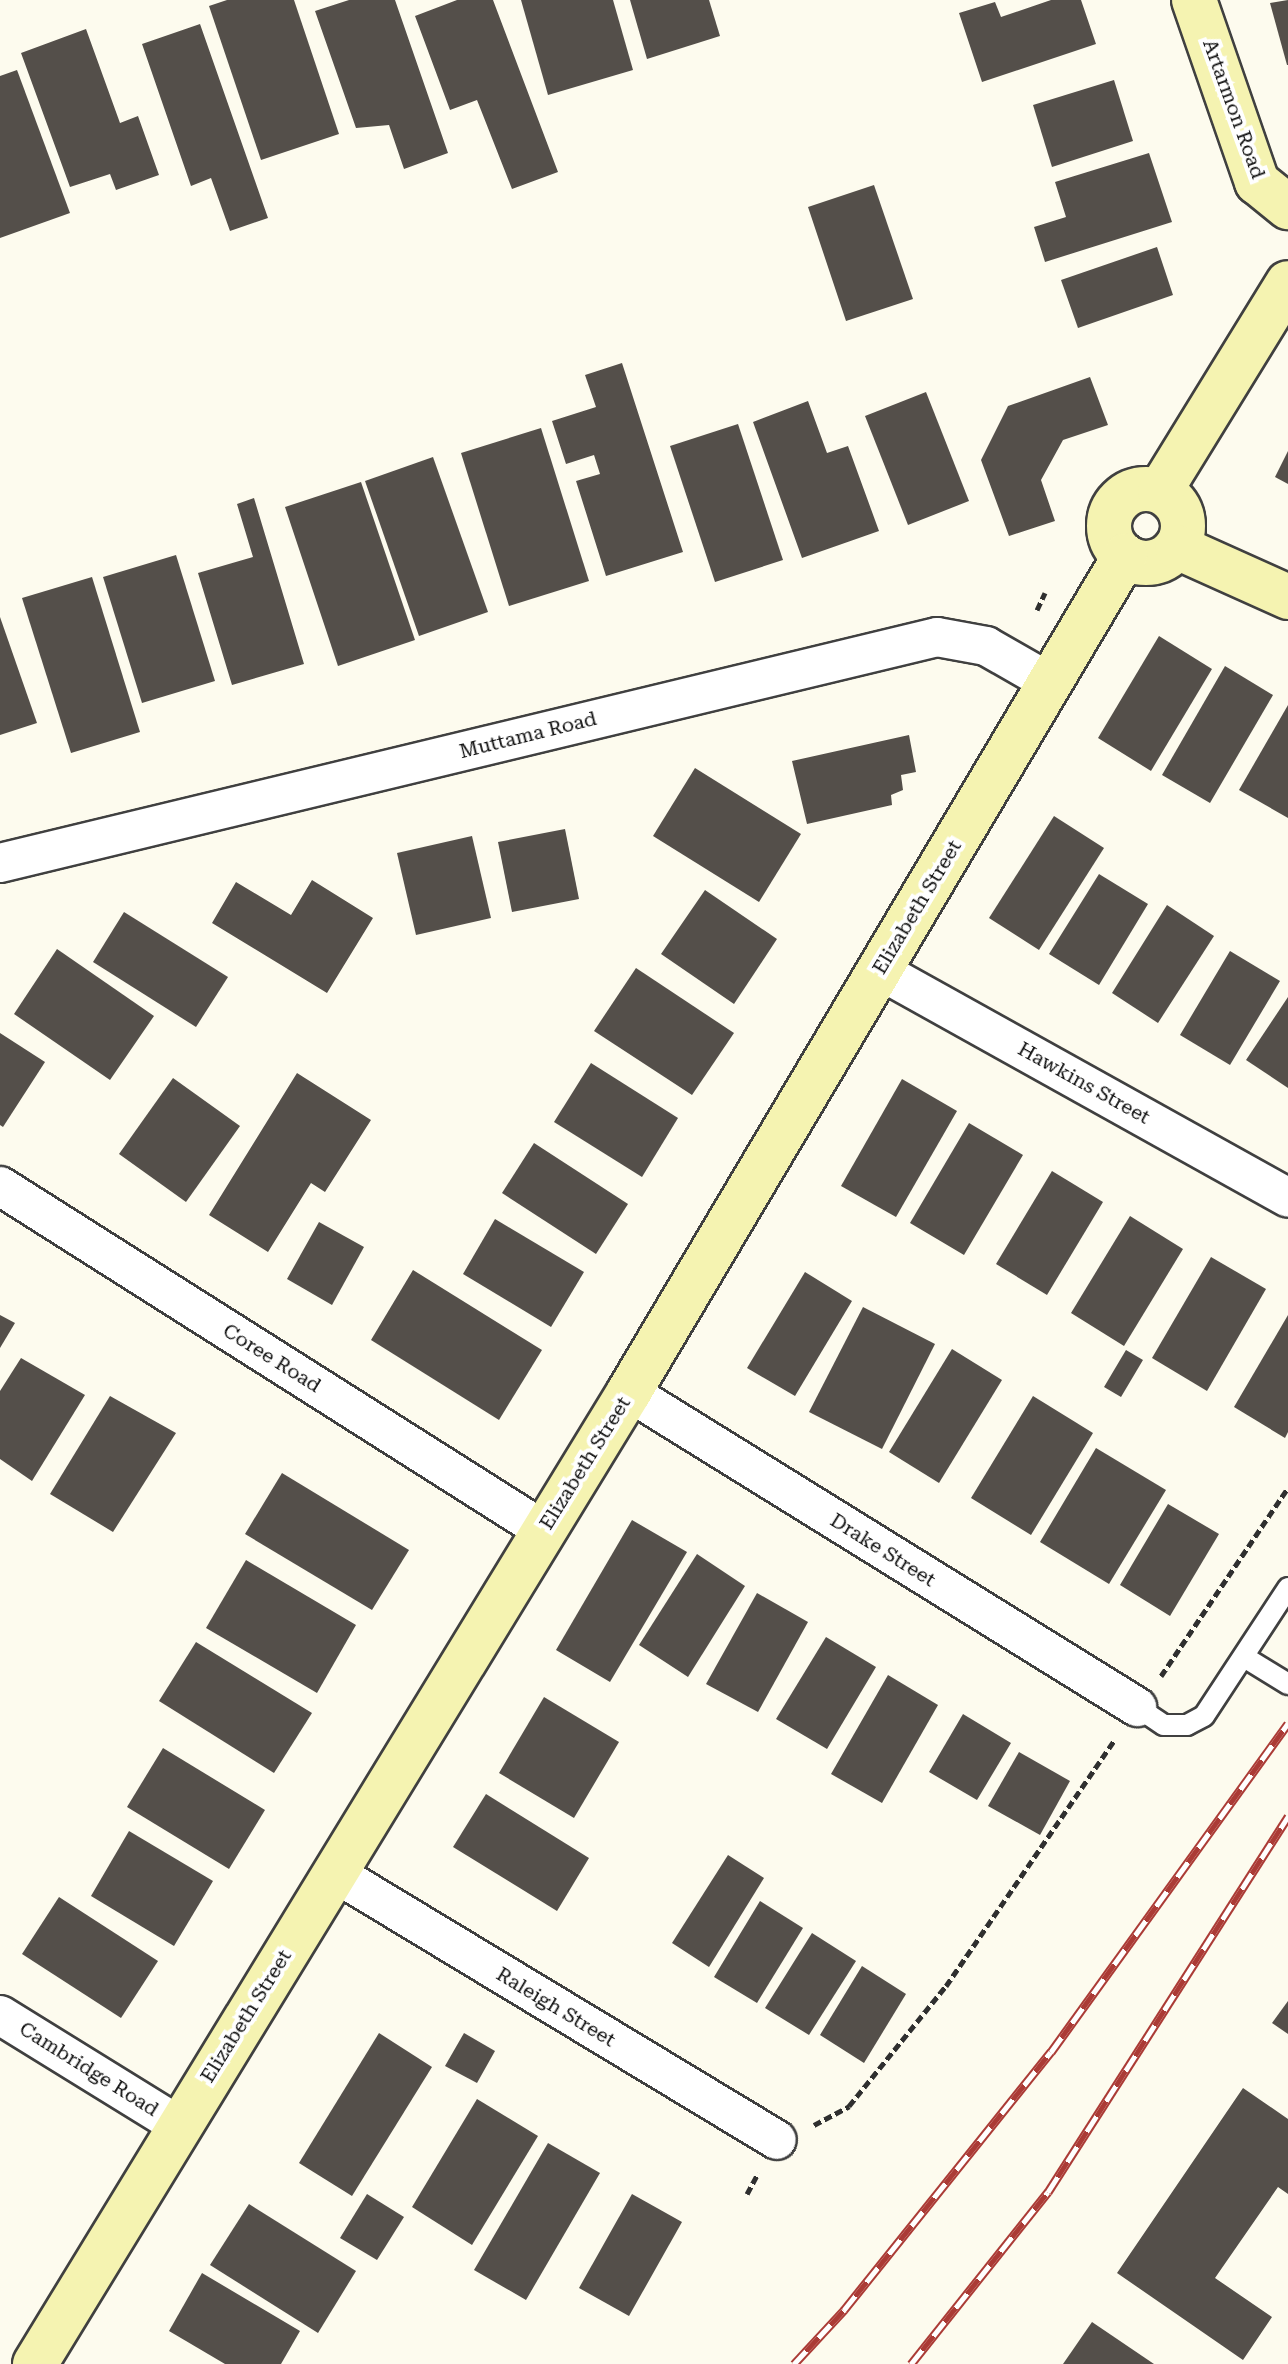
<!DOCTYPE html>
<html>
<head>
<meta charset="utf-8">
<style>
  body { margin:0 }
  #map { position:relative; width:1288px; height:2364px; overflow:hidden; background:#fdfbee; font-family:"Roboto Serif",serif }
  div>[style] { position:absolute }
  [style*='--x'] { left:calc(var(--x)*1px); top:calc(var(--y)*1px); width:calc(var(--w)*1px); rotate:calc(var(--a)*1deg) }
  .building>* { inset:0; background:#544f4a }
  .path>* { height:5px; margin-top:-2.5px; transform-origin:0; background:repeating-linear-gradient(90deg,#2f2f2f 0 8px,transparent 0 12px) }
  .roads { filter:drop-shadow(2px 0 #404040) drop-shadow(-2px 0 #404040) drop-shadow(0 2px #404040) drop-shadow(0 -2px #404040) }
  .lane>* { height:20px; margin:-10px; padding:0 10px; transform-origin:10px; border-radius:10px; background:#fff }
  .street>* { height:38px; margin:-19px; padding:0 19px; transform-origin:19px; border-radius:19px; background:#fff }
  .secondary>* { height:44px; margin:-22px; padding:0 22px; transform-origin:22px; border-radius:22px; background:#f5f3b1 }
  .secondary>.ring { margin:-22px; padding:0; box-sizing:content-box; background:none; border:44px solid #f5f3b1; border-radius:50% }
  .rail>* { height:9px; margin-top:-4.5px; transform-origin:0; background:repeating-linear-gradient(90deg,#fff 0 18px,#ab3b36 0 36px); box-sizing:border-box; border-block:2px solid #ab3b36 }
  span { translate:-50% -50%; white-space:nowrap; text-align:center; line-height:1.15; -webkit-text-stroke:8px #fff; paint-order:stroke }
  .street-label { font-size:20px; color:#0d0d0d }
</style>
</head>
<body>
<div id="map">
  <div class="building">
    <div style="clip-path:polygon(227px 0,294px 0,339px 134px,261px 160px,209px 6px)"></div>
    <div style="clip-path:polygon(349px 0,395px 0,448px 153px,404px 169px,389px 125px,356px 128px,315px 11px)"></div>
    <div style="clip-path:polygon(457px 0,493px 0,558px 172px,512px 189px,477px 100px,450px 110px,415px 16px)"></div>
    <div style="clip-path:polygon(521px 0,613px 0,633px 70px,548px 95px)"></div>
    <div style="clip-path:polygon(630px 0,709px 0,720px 36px,647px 59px)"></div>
    <div style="clip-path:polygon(1051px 0,1081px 0,1096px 44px,982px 82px,959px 13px,995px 2px,1001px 17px)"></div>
    <div style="clip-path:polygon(1288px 0,1288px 65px,1287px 65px,1270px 3px)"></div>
    <div style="clip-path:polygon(200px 24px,268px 218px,230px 231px,211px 178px,191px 186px,142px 44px)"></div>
    <div style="clip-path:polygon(86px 29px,120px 123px,138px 116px,159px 175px,116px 190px,110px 174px,70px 187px,21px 53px)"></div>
    <div style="clip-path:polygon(17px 70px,70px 213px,0 238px,0 76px)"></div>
    <div style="clip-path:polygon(1114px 80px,1133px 141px,1052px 167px,1033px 105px)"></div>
    <div style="clip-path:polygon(1149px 153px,1172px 222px,1045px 262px,1034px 227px,1066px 217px,1055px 182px)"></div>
    <div style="clip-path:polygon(874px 185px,913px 299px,846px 321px,808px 207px)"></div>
    <div style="clip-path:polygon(1157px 247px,1173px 295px,1078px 328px,1061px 280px)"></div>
    <div style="clip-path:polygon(622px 363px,683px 552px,606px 576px,576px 481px,600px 474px,594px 455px,566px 464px,552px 421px,596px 407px,585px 375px)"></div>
    <div style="clip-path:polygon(1090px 377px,1108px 425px,1063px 440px,1041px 480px,1055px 521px,1009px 536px,981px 460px,1008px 406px)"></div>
    <div style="clip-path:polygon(926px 392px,969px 501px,908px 525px,865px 416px)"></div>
    <div style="clip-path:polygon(808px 401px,827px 453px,848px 446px,879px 531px,802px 558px,753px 422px)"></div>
    <div style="clip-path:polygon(738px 424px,783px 560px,715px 582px,670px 446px)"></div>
    <div style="clip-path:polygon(541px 428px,589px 581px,509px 606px,461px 453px)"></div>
    <div style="clip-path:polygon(1288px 451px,1288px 484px,1275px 477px)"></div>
    <div style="clip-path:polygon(433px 457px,488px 612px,419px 636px,365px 481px)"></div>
    <div style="clip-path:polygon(361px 482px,415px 640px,338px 666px,285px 507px)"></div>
    <div style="clip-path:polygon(254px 498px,304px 664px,232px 685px,198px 573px,253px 557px,237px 504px)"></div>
    <div style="clip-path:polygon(176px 555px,215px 681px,142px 703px,103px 577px)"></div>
    <div style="clip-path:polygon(92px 577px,140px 732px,71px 753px,22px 598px)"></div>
    <div style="clip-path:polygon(0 617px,37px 723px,0 735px)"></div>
    <div style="clip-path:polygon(1159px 636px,1212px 669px,1151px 771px,1098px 738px)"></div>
    <div style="clip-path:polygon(1225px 666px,1273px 695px,1210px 803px,1162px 775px)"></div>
    <div style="clip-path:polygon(1288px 705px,1288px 818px,1239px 790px)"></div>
    <div style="clip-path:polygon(909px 735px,916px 772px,901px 775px,903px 790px,891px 795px,892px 805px,807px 824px,792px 761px)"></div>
    <div style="clip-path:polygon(695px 768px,801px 834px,759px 902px,653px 836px)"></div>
    <div style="clip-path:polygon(1054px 816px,1104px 848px,1039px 950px,989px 918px)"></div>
    <div style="clip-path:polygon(565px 829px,579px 899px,512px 912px,498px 842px)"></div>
    <div style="clip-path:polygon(472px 836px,491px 918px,416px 935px,397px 853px)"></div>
    <div style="clip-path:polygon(1099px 874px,1148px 904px,1099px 985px,1049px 954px)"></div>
    <div style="clip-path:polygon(312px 880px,373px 918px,327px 993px,212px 923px,236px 882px,291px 915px)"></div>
    <div style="clip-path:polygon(705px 890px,777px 939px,734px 1004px,661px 954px)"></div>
    <div style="clip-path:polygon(1167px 905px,1214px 936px,1158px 1023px,1112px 993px)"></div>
    <div style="clip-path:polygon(124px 912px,228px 977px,196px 1027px,93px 962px)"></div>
    <div style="clip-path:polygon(57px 949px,154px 1016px,110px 1080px,14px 1014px)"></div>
    <div style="clip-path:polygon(1230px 951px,1280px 981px,1230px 1065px,1180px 1035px)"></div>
    <div style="clip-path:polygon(636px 968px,734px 1033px,692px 1095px,594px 1031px)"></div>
    <div style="clip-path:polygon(1288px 997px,1288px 1088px,1246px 1060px)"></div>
    <div style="clip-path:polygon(0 1033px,45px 1062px,3px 1127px,0 1125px)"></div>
    <div style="clip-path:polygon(591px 1063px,678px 1118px,642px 1177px,554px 1122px)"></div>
    <div style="clip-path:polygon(297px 1073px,371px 1120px,325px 1192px,311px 1183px,268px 1252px,209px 1215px)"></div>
    <div style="clip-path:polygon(173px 1078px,240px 1126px,186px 1202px,119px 1154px)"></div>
    <div style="clip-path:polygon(902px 1079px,957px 1111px,896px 1217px,841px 1186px)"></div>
    <div style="clip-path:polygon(969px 1123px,1023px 1155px,964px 1255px,910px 1223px)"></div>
    <div style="clip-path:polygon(534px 1143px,628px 1204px,596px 1254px,502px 1193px)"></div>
    <div style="clip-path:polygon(1052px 1171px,1103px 1202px,1047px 1295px,996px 1264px)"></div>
    <div style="clip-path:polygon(1130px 1216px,1183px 1249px,1124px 1346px,1071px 1313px)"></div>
    <div style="clip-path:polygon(495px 1219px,584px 1272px,551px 1327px,463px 1274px)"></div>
    <div style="clip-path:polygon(319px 1222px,364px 1247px,332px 1305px,287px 1279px)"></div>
    <div style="clip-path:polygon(1211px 1257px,1266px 1289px,1207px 1391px,1152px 1358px)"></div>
    <div style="clip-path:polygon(413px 1270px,542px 1350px,499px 1420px,371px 1340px)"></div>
    <div style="clip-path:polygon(805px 1272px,852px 1301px,795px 1396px,747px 1368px)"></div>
    <div style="clip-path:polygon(863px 1307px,935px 1344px,882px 1449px,809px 1412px)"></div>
    <div style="clip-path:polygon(0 1315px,15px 1323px,0 1348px)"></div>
    <div style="clip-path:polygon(1288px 1315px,1288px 1432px,1285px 1438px,1234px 1407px)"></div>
    <div style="clip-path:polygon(952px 1349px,1002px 1380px,939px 1483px,889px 1452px)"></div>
    <div style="clip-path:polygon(1126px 1350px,1143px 1360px,1121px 1397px,1104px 1387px)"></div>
    <div style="clip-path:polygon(21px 1358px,85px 1395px,32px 1481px,0 1459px,0 1391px)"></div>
    <div style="clip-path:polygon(110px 1396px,176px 1433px,113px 1532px,50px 1494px)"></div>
    <div style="clip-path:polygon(1033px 1396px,1093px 1433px,1031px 1535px,971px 1498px)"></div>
    <div style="clip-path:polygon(1096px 1448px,1166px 1490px,1109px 1584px,1040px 1542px)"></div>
    <div style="clip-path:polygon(282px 1473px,409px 1550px,372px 1610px,245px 1534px)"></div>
    <div style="clip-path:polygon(1168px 1504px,1219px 1534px,1170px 1616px,1120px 1585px)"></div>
    <div style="clip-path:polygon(632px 1520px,687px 1552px,610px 1682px,556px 1650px)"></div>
    <div style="clip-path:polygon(697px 1554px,745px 1586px,688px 1677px,639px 1645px)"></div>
    <div style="clip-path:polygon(246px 1560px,356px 1625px,317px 1693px,206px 1628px)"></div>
    <div style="clip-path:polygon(757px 1593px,808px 1622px,758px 1712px,706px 1684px)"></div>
    <div style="clip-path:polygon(826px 1637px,876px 1667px,827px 1749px,776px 1719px)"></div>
    <div style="clip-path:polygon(196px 1642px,312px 1713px,274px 1773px,159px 1701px)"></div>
    <div style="clip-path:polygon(888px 1675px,938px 1705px,882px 1803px,831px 1774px)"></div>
    <div style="clip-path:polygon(544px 1697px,619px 1742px,574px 1818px,499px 1773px)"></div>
    <div style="clip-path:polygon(963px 1714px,1011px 1743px,977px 1800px,929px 1772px)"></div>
    <div style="clip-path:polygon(163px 1748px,265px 1810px,229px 1869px,127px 1807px)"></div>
    <div style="clip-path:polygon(1019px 1752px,1070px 1781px,1040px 1835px,988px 1806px)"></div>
    <div style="clip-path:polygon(486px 1794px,589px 1858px,557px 1911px,453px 1847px)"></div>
    <div style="clip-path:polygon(129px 1831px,213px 1881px,174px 1946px,91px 1896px)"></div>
    <div style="clip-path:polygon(728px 1855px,764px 1878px,709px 1967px,672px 1943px)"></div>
    <div style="clip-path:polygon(59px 1897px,158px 1961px,121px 2018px,22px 1954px)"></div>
    <div style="clip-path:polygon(760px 1901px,803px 1928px,757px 2003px,714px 1977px)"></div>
    <div style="clip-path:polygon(812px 1933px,856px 1961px,809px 2035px,765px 2008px)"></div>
    <div style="clip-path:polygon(862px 1966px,906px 1994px,864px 2063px,820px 2035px)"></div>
    <div style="clip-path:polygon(1288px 2001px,1288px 2034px,1272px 2023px)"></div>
    <div style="clip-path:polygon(379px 2033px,432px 2067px,352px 2196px,299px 2163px)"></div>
    <div style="clip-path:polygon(464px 2033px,495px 2051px,477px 2083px,445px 2066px)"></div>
    <div style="clip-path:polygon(1243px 2088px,1288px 2119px,1288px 2194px,1278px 2187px,1215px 2278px,1272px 2317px,1243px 2360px,1117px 2273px)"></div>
    <div style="clip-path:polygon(477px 2099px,538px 2136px,472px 2245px,412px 2207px)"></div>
    <div style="clip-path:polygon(548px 2143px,600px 2173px,526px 2300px,474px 2270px)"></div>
    <div style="clip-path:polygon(367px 2194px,404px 2217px,377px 2260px,340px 2238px)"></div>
    <div style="clip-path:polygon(632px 2194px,682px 2222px,629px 2316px,579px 2288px)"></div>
    <div style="clip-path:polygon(249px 2204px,356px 2271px,318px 2333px,210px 2265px)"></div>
    <div style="clip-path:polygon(202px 2273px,300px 2331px,281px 2364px,225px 2364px,169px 2331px)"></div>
    <div style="clip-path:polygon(1092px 2322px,1154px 2364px,1063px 2364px)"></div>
  </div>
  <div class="path">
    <div style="--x:1037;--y:610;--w:19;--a:-65"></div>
    <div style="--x:1161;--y:1676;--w:227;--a:-56"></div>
    <div style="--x:814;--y:2125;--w:40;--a:-28"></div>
    <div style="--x:849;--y:2106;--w:154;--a:-51.1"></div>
    <div style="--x:946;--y:1986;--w:299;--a:-55.6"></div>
    <div style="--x:747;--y:2194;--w:24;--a:-62"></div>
  </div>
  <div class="roads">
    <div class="lane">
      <div style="--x:1244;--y:1657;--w:52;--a:31.5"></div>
      <div style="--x:1137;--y:1707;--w:32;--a:34"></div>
      <div style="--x:1164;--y:1725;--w:23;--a:0"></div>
      <div style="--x:1187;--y:1725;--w:19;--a:-28"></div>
      <div style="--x:1204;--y:1716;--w:153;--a:-56.7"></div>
    </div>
    <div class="street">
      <div style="--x:0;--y:863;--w:964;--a:-13.56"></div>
      <div style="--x:937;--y:637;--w:50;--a:10.4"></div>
      <div style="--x:986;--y:646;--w:73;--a:29.7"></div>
      <div style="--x:879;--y:970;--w:468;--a:29.1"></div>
      <div style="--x:0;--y:1186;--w:643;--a:32.35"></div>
      <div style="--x:629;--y:1392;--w:598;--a:31.8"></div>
      <div style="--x:335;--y:1873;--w:516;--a:31.14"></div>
      <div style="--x:0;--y:2015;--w:209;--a:31.7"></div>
    </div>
    <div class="secondary">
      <div style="--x:1194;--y:0;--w:193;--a:70.9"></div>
      <div style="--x:1257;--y:182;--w:40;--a:39"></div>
      <div class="ring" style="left:1109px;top:489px;width:30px;height:30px"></div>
      <div style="--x:1160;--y:491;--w:244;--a:-58.4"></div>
      <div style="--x:1177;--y:547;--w:122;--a:24.2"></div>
      <div style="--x:35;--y:2364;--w:1139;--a:-58.57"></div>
      <div style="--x:629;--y:1392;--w:972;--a:-59.32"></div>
    </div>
  </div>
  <div class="rail">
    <div style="--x:794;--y:2364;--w:74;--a:-47.2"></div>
    <div style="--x:844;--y:2310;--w:331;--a:-51.3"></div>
    <div style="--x:1051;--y:2052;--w:405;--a:-54.2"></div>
    <div style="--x:911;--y:2364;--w:220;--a:-51.5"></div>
    <div style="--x:1048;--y:2192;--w:446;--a:-57.4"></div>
  </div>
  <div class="street-label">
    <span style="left:1234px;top:109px;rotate:70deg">Artarmon Road</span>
    <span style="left:528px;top:735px;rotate:-14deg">Muttama Road</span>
    <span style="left:917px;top:907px;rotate:-59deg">Elizabeth Street</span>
    <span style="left:1084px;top:1083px;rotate:29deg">Hawkins Street</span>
    <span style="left:272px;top:1358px;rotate:32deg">Coree Road</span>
    <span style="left:585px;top:1463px;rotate:-58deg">Elizabeth Street</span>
    <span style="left:883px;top:1550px;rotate:32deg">Drake Street</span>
    <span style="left:556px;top:2007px;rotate:31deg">Raleigh Street</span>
    <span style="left:246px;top:2016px;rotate:-58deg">Elizabeth Street</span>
    <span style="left:89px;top:2069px;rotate:32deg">Cambridge Road</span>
  </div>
</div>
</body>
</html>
